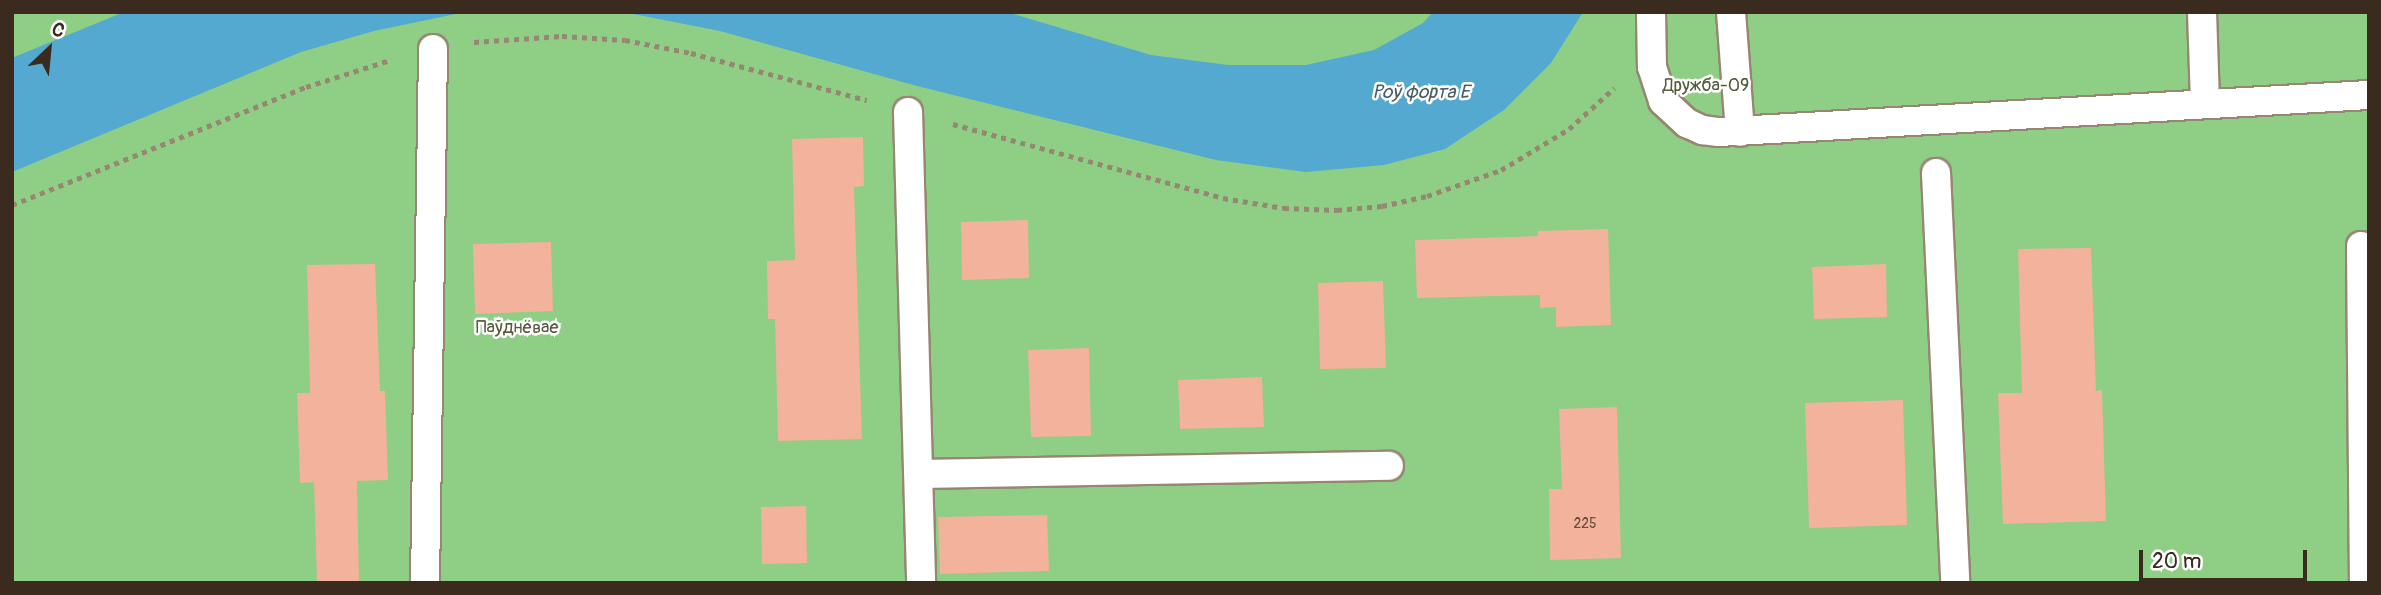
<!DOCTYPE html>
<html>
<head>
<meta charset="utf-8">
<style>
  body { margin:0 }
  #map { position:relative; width:2381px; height:595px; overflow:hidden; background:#f1e3c7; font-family:Pangolin,sans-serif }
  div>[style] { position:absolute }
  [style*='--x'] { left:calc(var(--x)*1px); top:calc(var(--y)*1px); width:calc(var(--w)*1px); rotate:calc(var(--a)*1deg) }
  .green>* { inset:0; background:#8ece85 }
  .water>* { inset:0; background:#54a9d0 }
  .building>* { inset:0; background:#f3b29b }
  .path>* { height:4.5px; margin-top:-2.25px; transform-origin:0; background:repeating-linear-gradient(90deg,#968672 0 5px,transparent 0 10px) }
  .roads { filter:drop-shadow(2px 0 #968672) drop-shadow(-2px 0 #968672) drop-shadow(0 2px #968672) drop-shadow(0 -2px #968672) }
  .lane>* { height:28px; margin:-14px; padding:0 14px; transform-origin:14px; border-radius:14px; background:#fff }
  span { translate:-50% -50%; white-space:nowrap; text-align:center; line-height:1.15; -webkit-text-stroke:5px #fff; paint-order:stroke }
  .number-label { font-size:14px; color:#694c3d }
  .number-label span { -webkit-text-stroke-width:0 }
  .park-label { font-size:18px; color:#545b3d }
  .water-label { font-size:19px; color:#455d65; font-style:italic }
  .frame { position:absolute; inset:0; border:14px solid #3b2a1e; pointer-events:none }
  .north { position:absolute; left:14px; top:14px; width:70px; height:70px; -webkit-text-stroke:5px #fff; paint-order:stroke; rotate:26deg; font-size:19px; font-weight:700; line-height:28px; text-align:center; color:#3b2a1e }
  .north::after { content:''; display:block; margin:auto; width:24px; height:32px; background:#3b2a1e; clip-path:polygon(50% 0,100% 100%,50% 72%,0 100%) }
  .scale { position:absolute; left:2139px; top:550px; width:168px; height:32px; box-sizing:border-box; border:4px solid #3b2a1e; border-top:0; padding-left:9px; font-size:21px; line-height:24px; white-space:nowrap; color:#3b2a1e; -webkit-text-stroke:5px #fff; paint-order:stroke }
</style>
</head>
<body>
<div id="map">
  <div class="green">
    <div style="clip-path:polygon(12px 12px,2369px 12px,2369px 583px,12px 583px)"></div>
  </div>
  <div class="water">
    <div style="clip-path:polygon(124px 12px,465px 12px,374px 31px,301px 52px,12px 172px,12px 58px)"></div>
    <div style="clip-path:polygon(623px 12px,1007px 12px,1151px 55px,1228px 65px,1306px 65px,1374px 50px,1423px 23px,1433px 12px,1583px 12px,1551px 63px,1504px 110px,1445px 149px,1384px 165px,1306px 172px,1216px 160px,917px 86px,720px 31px)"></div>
  </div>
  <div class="building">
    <div style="clip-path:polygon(863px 137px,864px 186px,854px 187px,862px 439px,778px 441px,775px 319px,768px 319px,767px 261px,795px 260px,792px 139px)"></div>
    <div style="clip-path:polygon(1028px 220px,1029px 278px,962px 280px,961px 222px)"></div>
    <div style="clip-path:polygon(1608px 229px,1611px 325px,1556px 327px,1556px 307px,1540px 308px,1540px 295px,1417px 298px,1415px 240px,1538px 236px,1538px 231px)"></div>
    <div style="clip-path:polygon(551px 242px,553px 311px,475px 314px,473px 244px)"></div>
    <div style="clip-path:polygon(2091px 248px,2096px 391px,2102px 390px,2106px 521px,2003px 524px,1998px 393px,2022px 393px,2018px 249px)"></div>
    <div style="clip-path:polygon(375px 264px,380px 391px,385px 391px,388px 480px,357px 481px,359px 583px,317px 583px,314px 482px,300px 483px,297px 393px,310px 393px,307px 265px)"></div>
    <div style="clip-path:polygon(1886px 264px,1887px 317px,1814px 319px,1812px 267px)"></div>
    <div style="clip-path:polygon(1383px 281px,1386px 368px,1320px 369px,1318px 283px)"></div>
    <div style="clip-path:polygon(1089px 348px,1091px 436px,1031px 437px,1028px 350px)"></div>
    <div style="clip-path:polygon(1262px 377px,1264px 427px,1180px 429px,1178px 380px)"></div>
    <div style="clip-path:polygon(1903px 400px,1907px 525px,1809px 528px,1805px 403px)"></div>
    <div style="clip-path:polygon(1617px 407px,1621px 558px,1550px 560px,1549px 489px,1562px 489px,1559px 409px)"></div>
    <div style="clip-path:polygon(806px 506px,807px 563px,762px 564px,761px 507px)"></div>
    <div style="clip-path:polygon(1047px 515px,1049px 571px,940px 574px,938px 517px)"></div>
  </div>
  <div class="path">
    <div style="--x:474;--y:42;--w:88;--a:-3.9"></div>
    <div style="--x:562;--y:36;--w:63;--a:3.6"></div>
    <div style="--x:625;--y:40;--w:67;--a:11.1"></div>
    <div style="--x:691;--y:53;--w:182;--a:15"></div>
    <div style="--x:953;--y:124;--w:280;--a:15.3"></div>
    <div style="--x:1223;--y:198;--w:62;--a:9.3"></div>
    <div style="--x:1284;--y:208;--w:53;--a:2.2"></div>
    <div style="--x:1337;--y:210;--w:45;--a:-5.1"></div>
    <div style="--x:1382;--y:206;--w:46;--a:-12.5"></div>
    <div style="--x:1427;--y:196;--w:78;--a:-19.4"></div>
    <div style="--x:1501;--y:170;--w:79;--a:-31.1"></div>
    <div style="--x:1569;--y:129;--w:61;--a:-42.3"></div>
    <div style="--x:12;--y:205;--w:317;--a:-21.9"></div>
    <div style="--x:306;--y:87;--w:88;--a:-17.8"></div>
  </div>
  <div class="roads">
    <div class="lane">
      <div style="--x:1651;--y:12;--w:55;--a:89"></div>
      <div style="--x:1652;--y:67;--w:36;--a:72"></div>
      <div style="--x:1663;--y:101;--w:33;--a:43"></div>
      <div style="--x:1687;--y:123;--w:17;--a:25"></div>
      <div style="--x:1702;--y:130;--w:17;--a:7"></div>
      <div style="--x:1719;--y:132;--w:651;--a:-3.26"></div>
      <div style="--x:1731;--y:12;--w:120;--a:85.7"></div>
      <div style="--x:2202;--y:12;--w:91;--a:88.1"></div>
      <div style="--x:908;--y:112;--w:471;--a:88.4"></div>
      <div style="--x:1936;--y:173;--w:410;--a:87.3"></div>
      <div style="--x:2361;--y:246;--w:337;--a:89.5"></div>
      <div style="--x:920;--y:474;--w:469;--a:-1"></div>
      <div style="--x:425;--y:583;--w:534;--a:-89.14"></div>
    </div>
  </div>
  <div class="number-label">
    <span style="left:1585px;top:524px">225</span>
  </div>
  <div class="park-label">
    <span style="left:1706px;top:86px">Дружба-09</span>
    <span style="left:517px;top:328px">Паўднёвае</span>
  </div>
  <div class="water-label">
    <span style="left:1421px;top:93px">Роў форта Е</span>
  </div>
  <div class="frame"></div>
  <div class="north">С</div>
  <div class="scale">20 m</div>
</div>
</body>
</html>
